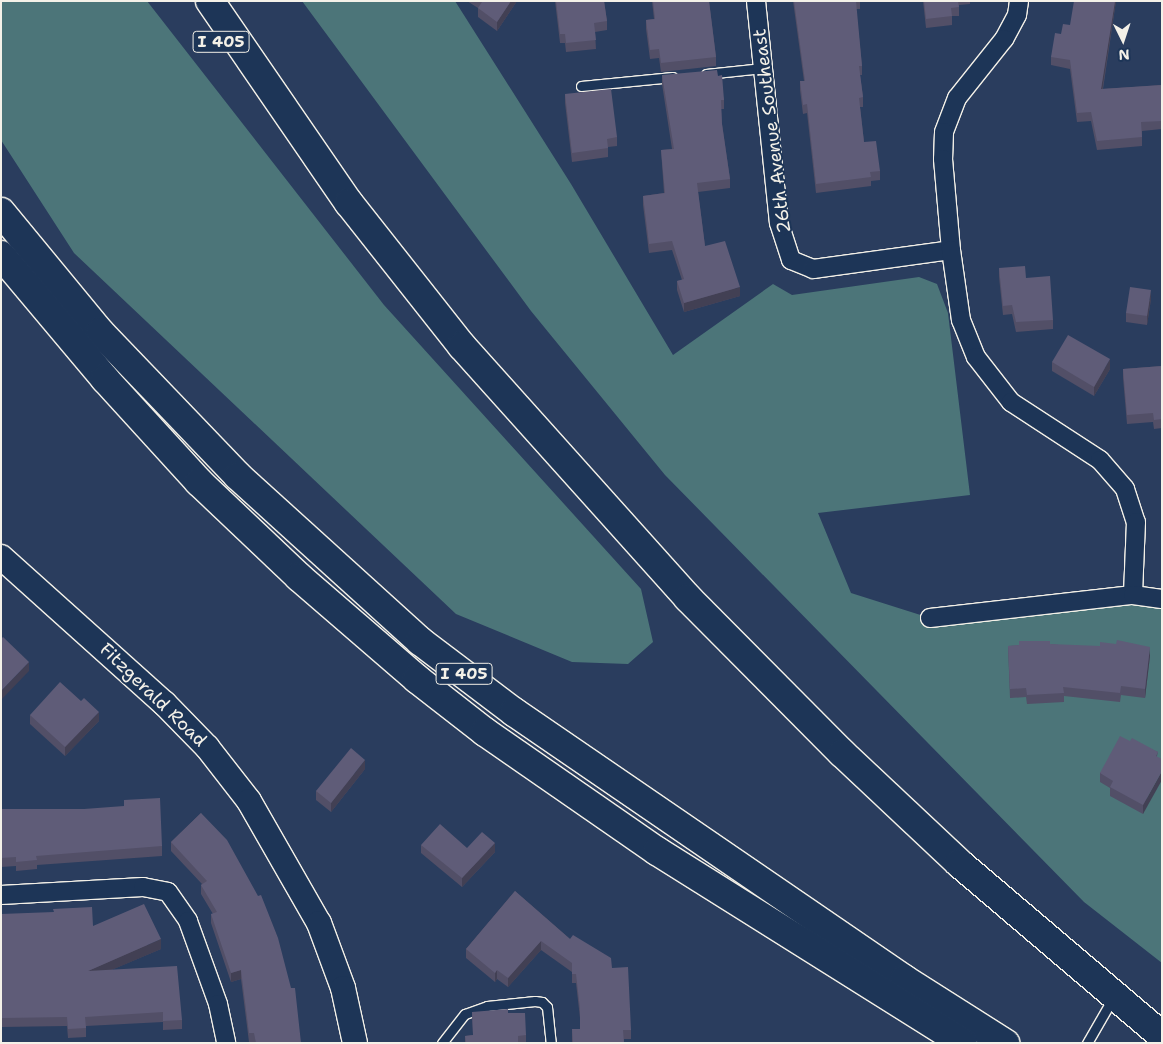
<!DOCTYPE html>
<html>
<head>
<meta charset="utf-8">
<style>
  body { margin:0 }
  #map { position:relative; width:1163px; height:1044px; overflow:hidden; background:#2a3d5e; font-family:"Shantell Sans",sans-serif }
  div>[style] { position:absolute }
  [style*='--x'] { left:calc(var(--x)*1px); top:calc(var(--y)*1px); width:calc(var(--w)*1px); rotate:calc(var(--a)*1deg) }
  .green>* { inset:0; background:#4c7579 }
  .roads { filter:drop-shadow(1px 0 #f4f1e8) drop-shadow(-1px 0 #f4f1e8) drop-shadow(0 1px #f4f1e8) drop-shadow(0 -1px #f4f1e8) }
  .lane>* { height:9px; margin:-4.5px; padding:0 4.5px; transform-origin:4.5px; border-radius:4.5px; background:#1d3557 }
  .street>* { height:18px; margin:-9px; padding:0 9px; transform-origin:9px; border-radius:9px; background:#1d3557 }
  .secondary>* { height:24px; margin:-12px; padding:0 12px; transform-origin:12px; border-radius:12px; background:#1d3557 }
  .highway>* { height:28px; margin:-14px; padding:0 14px; transform-origin:14px; border-radius:14px; background:#1d3557 }
  .wall>* { inset:0; background:#524f67 }
  .shaded-wall>* { inset:0; background:#424054 }
  .building>* { inset:0; background:#5f5c78 }
  span { translate:-50% -50%; white-space:nowrap; text-align:center; line-height:1.15; -webkit-text-stroke:4px #1d3557; paint-order:stroke }
  .shield-label span { padding:1px 4px; background:#1d3557; border:1px solid; border-radius:4px; -webkit-text-stroke-width:0 }
  .shield-label { font-size:16px; color:#f4f1e8; font-weight:700 }
  .street-label { font-size:18px; color:#f4f1e8 }
  .frame { position:absolute; inset:0; border:2px solid #f4f1e8; pointer-events:none }
  .north { position:absolute; left:1098px; top:15px; width:50px; height:50px; -webkit-text-stroke:4px #1d3557; paint-order:stroke; rotate:176deg; font-size:14px; font-weight:700; line-height:20px; text-align:center; color:#f4f1e8 }
  .north::after { content:''; display:block; margin:auto; width:18px; height:22px; background:#f4f1e8; clip-path:polygon(50% 0,100% 100%,50% 72%,0 100%) }
</style>
</head>
<body>
<div id="map">
  <div class="green">
    <div style="clip-path:polygon(1px 1px,147px 1px,384px 305px,641px 589px,653px 642px,628px 664px,572px 662px,456px 614px,74px 253px,1px 140px)"></div>
    <div style="clip-path:polygon(302px 1px,455px 1px,571px 184px,673px 355px,773px 284px,792px 295px,919px 277px,937px 284px,948px 313px,970px 495px,818px 513px,851px 593px,930px 618px,1162px 599px,1162px 963px,1084px 902px,665px 475px,531px 311px)"></div>
  </div>
  <div class="roads">
    <div class="lane">
      <div style="--x:706;--y:74;--w:57;--a:-6"></div>
      <div style="--x:581;--y:86;--w:92;--a:-5.6"></div>
      <div style="--x:442;--y:1043;--w:37;--a:-52"></div>
      <div style="--x:465;--y:1014;--w:23;--a:-20"></div>
      <div style="--x:487;--y:1006;--w:48;--a:-5.9"></div>
      <div style="--x:535;--y:1001;--w:7;--a:8"></div>
      <div style="--x:542;--y:1002;--w:7;--a:45"></div>
      <div style="--x:547;--y:1007;--w:36;--a:84"></div>
      <div style="--x:1087;--y:1043;--w:52;--a:-60"></div>
    </div>
    <div class="street">
      <div style="--x:756;--y:1;--w:223;--a:84.1"></div>
      <div style="--x:779;--y:223;--w:39;--a:72"></div>
      <div style="--x:791;--y:260;--w:24;--a:22"></div>
      <div style="--x:813;--y:269;--w:139;--a:-7.8"></div>
      <div style="--x:1019;--y:1;--w:14;--a:98"></div>
      <div style="--x:1017;--y:15;--w:27;--a:118"></div>
      <div style="--x:1004;--y:39;--w:75;--a:128.5"></div>
      <div style="--x:957;--y:98;--w:36;--a:111"></div>
      <div style="--x:944;--y:132;--w:27;--a:92"></div>
      <div style="--x:943;--y:159;--w:91;--a:85"></div>
      <div style="--x:951;--y:250;--w:71;--a:81.9"></div>
      <div style="--x:961;--y:320;--w:40;--a:68"></div>
      <div style="--x:976;--y:357;--w:57;--a:52.1"></div>
      <div style="--x:1011;--y:402;--w:106;--a:33.1"></div>
      <div style="--x:1100;--y:460;--w:38;--a:49"></div>
      <div style="--x:1125;--y:489;--w:35;--a:72"></div>
      <div style="--x:1136;--y:522;--w:73;--a:92.4"></div>
      <div style="--x:930;--y:618;--w:204;--a:-6.5"></div>
      <div style="--x:1133;--y:595;--w:29;--a:8"></div>
      <div style="--x:1;--y:895;--w:142;--a:-3.2"></div>
      <div style="--x:143;--y:887;--w:25;--a:11"></div>
      <div style="--x:168;--y:892;--w:35;--a:55"></div>
      <div style="--x:188;--y:921;--w:88;--a:70.1"></div>
      <div style="--x:218;--y:1004;--w:40;--a:78"></div>
    </div>
    <div class="secondary">
      <div style="--x:1;--y:557;--w:219;--a:41.9"></div>
      <div style="--x:164;--y:703;--w:62;--a:45.7"></div>
      <div style="--x:207;--y:747;--w:68;--a:52.1"></div>
      <div style="--x:249;--y:801;--w:141;--a:60.2"></div>
      <div style="--x:319;--y:923;--w:69;--a:69.7"></div>
      <div style="--x:343;--y:988;--w:56;--a:77.7"></div>
    </div>
    <div class="highway">
      <div style="--x:210;--y:1;--w:245;--a:55.5"></div>
      <div style="--x:349;--y:203;--w:182;--a:51.7"></div>
      <div style="--x:462;--y:346;--w:338;--a:48.1"></div>
      <div style="--x:688;--y:598;--w:218;--a:45.2"></div>
      <div style="--x:842;--y:753;--w:161;--a:43.2"></div>
      <div style="--x:959;--y:863;--w:267;--a:40.4"></div>
      <div style="--x:1;--y:212;--w:156;--a:50.5"></div>
      <div style="--x:100;--y:332;--w:199;--a:46.2"></div>
      <div style="--x:238;--y:476;--w:246;--a:42.2"></div>
      <div style="--x:420;--y:641;--w:118;--a:37.1"></div>
      <div style="--x:514;--y:712;--w:473;--a:34.4"></div>
      <div style="--x:904;--y:979;--w:120;--a:32.4"></div>
      <div style="--x:1;--y:255;--w:162;--a:50"></div>
      <div style="--x:105;--y:379;--w:139;--a:47.6"></div>
      <div style="--x:199;--y:482;--w:138;--a:43.5"></div>
      <div style="--x:299;--y:577;--w:156;--a:40.8"></div>
      <div style="--x:417;--y:679;--w:86;--a:37.9"></div>
      <div style="--x:485;--y:732;--w:209;--a:34.7"></div>
      <div style="--x:657;--y:851;--w:361;--a:32.1"></div>
    </div>
  </div>
  <div class="wall">
    <div style="clip-path:polygon(467px 1px,517px 1px,497px 31px,478px 17px,478px 8px)"></div>
    <div style="clip-path:polygon(555px 1px,604px 1px,607px 21px,607px 30px,595px 32px,596px 49px,566px 52px,565px 43px,560px 43px)"></div>
    <div style="clip-path:polygon(652px 1px,709px 1px,716px 57px,716px 66px,661px 72px,659px 58px,650px 59px,646px 29px,646px 20px,654px 19px)"></div>
    <div style="clip-path:polygon(793px 1px,860px 1px,860px 9px,856px 9px,862px 66px,862px 75px,860px 75px,863px 97px,863px 107px,860px 107px,864px 142px,880px 171px,880px 180px,871px 181px,871px 186px,816px 193px,807px 113px,803px 114px,800px 90px,800px 81px,804px 81px)"></div>
    <div style="clip-path:polygon(923px 1px,970px 1px,970px 4px,959px 5px,959px 16px,952px 16px,952px 25px,926px 28px)"></div>
    <div style="clip-path:polygon(1116px 1px,1103px 89px,1162px 85px,1162px 129px,1142px 131px,1142px 146px,1097px 150px,1091px 121px,1077px 122px,1070px 69px,1051px 65px,1051px 57px,1061px 34px,1070px 25px)"></div>
    <div style="clip-path:polygon(662px 75px,718px 76px,724px 100px,724px 109px,721px 109px,722px 124px,730px 179px,730px 188px,698px 192px,705px 246px,740px 296px,684px 312px,677px 290px,677px 281px,682px 280px,672px 250px,649px 253px,643px 205px,643px 196px,664px 193px,661px 150px,672px 149px,662px 84px)"></div>
    <div style="clip-path:polygon(565px 94px,617px 137px,617px 146px,608px 147px,608px 157px,572px 162px,565px 103px)"></div>
    <div style="clip-path:polygon(999px 268px,1026px 278px,1053px 320px,1053px 329px,1016px 332px,1012px 314px,1003px 315px,999px 277px)"></div>
    <div style="clip-path:polygon(1151px 299px,1147px 325px,1126px 322px,1126px 313px)"></div>
    <div style="clip-path:polygon(1052px 362px,1110px 369px,1094px 396px,1052px 371px)"></div>
    <div style="clip-path:polygon(1162px 366px,1162px 428px,1154px 429px,1153px 422px,1127px 424px,1123px 378px,1123px 369px)"></div>
    <div style="clip-path:polygon(1050px 644px,1150px 656px,1145px 698px,1121px 695px,1120px 702px,1064px 696px,1064px 702px,1027px 704px,1026px 697px,1010px 698px,1008px 646px)"></div>
    <div style="clip-path:polygon(30px 715px,99px 721px,65px 756px,30px 724px)"></div>
    <div style="clip-path:polygon(1130px 741px,1158px 752px,1143px 814px,1110px 796px,1110px 788px,1100px 782px,1100px 773px)"></div>
    <div style="clip-path:polygon(365px 769px,331px 812px,316px 800px,316px 791px)"></div>
    <div style="clip-path:polygon(1px 809px,162px 846px,162px 856px,37px 865px,37px 869px,16px 871px,16px 866px,1px 867px)"></div>
    <div style="clip-path:polygon(201px 813px,301px 1043px,254px 1043px,254px 1042px,249px 1042px,241px 979px,231px 982px,211px 923px,211px 914px,213px 914px,201px 894px,201px 885px,202px 884px,171px 851px,171px 842px)"></div>
    <div style="clip-path:polygon(421px 845px,467px 848px,495px 852px,462px 887px,421px 853px)"></div>
    <div style="clip-path:polygon(515px 891px,570px 939px,612px 968px,631px 1030px,631px 1039px,624px 1039px,624px 1043px,572px 1043px,572px 1029px,580px 1029px,580px 1018px,576px 983px,572px 983px,572px 972px,541px 950px,508px 987px,497px 979px,495px 982px,466px 958px,466px 949px)"></div>
    <div style="clip-path:polygon(93px 926px,161px 949px,111px 970px,182px 1020px,182px 1029px,163px 1030px,163px 1022px,86px 1026px,86px 1037px,68px 1038px,67px 1026px,2px 1027px,1px 1007px)"></div>
    <div style="clip-path:polygon(472px 1012px,508px 1013px,526px 1035px,526px 1043px,465px 1043px,465px 1036px,473px 1035px)"></div>
  </div>
  <div class="shaded-wall">
    <div style="clip-path:polygon(511px 1px,517px 1px,497px 31px,497px 22px)"></div>
    <div style="clip-path:polygon(1115px 1px,1116px 1px,1101px 98px,1101px 89px)"></div>
    <div style="clip-path:polygon(740px 287px,740px 296px,684px 312px,684px 303px)"></div>
    <div style="clip-path:polygon(1151px 290px,1151px 299px,1147px 325px,1147px 316px)"></div>
    <div style="clip-path:polygon(1110px 359px,1110px 369px,1094px 396px,1094px 387px)"></div>
    <div style="clip-path:polygon(1150px 647px,1150px 656px,1145px 698px,1145px 689px)"></div>
    <div style="clip-path:polygon(29px 662px,29px 671px,1px 700px,1px 691px)"></div>
    <div style="clip-path:polygon(99px 712px,99px 721px,65px 756px,65px 747px)"></div>
    <div style="clip-path:polygon(365px 760px,365px 769px,331px 812px,331px 803px)"></div>
    <div style="clip-path:polygon(1162px 771px,1162px 780px,1143px 814px,1143px 805px)"></div>
    <div style="clip-path:polygon(495px 843px,495px 852px,462px 887px,462px 878px)"></div>
    <div style="clip-path:polygon(161px 939px,161px 949px,88px 980px,88px 971px)"></div>
    <div style="clip-path:polygon(541px 941px,541px 950px,508px 987px,508px 978px)"></div>
    <div style="clip-path:polygon(241px 970px,241px 979px,231px 982px,231px 973px)"></div>
    <div style="clip-path:polygon(497px 970px,497px 979px,495px 982px,495px 973px)"></div>
  </div>
  <div class="building">
    <div style="clip-path:polygon(480px 1px,511px 1px,497px 22px,478px 8px,482px 2px)"></div>
    <div style="clip-path:polygon(556px 1px,604px 1px,607px 21px,594px 23px,596px 40px,566px 43px,565px 34px,560px 34px)"></div>
    <div style="clip-path:polygon(653px 1px,709px 1px,716px 57px,661px 63px,659px 49px,650px 50px,646px 20px,655px 19px)"></div>
    <div style="clip-path:polygon(794px 1px,856px 1px,862px 66px,859px 66px,863px 97px,859px 98px,864px 142px,876px 141px,880px 171px,870px 172px,871px 177px,816px 184px,807px 104px,803px 105px,800px 81px,805px 81px)"></div>
    <div style="clip-path:polygon(924px 1px,958px 1px,959px 7px,951px 8px,952px 16px,926px 19px)"></div>
    <div style="clip-path:polygon(1074px 1px,1115px 1px,1101px 89px,1162px 85px,1162px 121px,1141px 122px,1142px 137px,1097px 141px,1091px 112px,1077px 113px,1070px 60px,1051px 57px,1055px 33px,1061px 34px,1063px 24px,1070px 25px)"></div>
    <div style="clip-path:polygon(717px 70px,718px 76px,722px 75px,724px 100px,721px 100px,722px 124px,730px 179px,697px 183px,705px 246px,725px 241px,740px 287px,684px 303px,677px 281px,684px 279px,672px 241px,649px 244px,643px 196px,665px 193px,661px 150px,674px 149px,662px 75px)"></div>
    <div style="clip-path:polygon(611px 89px,617px 137px,607px 139px,608px 148px,572px 153px,565px 94px)"></div>
    <div style="clip-path:polygon(1025px 266px,1026px 278px,1050px 276px,1053px 320px,1016px 322px,1012px 305px,1003px 306px,999px 268px)"></div>
    <div style="clip-path:polygon(1130px 287px,1151px 290px,1147px 316px,1126px 313px)"></div>
    <div style="clip-path:polygon(1068px 335px,1110px 359px,1094px 387px,1052px 362px)"></div>
    <div style="clip-path:polygon(1162px 366px,1162px 419px,1154px 420px,1153px 413px,1127px 415px,1123px 369px)"></div>
    <div style="clip-path:polygon(3px 637px,29px 662px,1px 691px,1px 639px)"></div>
    <div style="clip-path:polygon(1117px 640px,1150px 647px,1145px 689px,1121px 686px,1120px 693px,1063px 687px,1064px 693px,1027px 695px,1026px 688px,1010px 689px,1008px 646px,1019px 645px,1019px 641px,1050px 641px,1050px 644px,1100px 646px,1100px 642px,1116px 644px)"></div>
    <div style="clip-path:polygon(60px 682px,81px 701px,84px 698px,99px 712px,65px 747px,30px 715px)"></div>
    <div style="clip-path:polygon(1120px 736px,1130px 741px,1132px 738px,1158px 752px,1156px 756px,1162px 759px,1162px 771px,1143px 805px,1110px 787px,1113px 781px,1100px 773px)"></div>
    <div style="clip-path:polygon(351px 748px,365px 760px,331px 803px,316px 791px)"></div>
    <div style="clip-path:polygon(160px 798px,162px 846px,36px 856px,37px 860px,16px 862px,16px 857px,1px 858px,1px 809px,84px 809px,124px 806px,124px 800px)"></div>
    <div style="clip-path:polygon(201px 813px,227px 840px,258px 896px,261px 895px,278px 938px,291px 988px,295px 988px,301px 1043px,256px 1043px,254px 1033px,249px 1033px,241px 970px,231px 973px,211px 914px,217px 912px,201px 885px,207px 881px,171px 842px)"></div>
    <div style="clip-path:polygon(440px 824px,467px 848px,482px 832px,495px 843px,462px 878px,421px 845px)"></div>
    <div style="clip-path:polygon(515px 891px,570px 939px,573px 935px,611px 958px,612px 968px,628px 967px,631px 1030px,623px 1030px,624px 1043px,573px 1043px,572px 1029px,580px 1029px,580px 1009px,576px 974px,572px 974px,572px 963px,541px 941px,508px 978px,497px 970px,495px 973px,466px 949px)"></div>
    <div style="clip-path:polygon(144px 904px,161px 939px,88px 971px,177px 966px,182px 1020px,163px 1021px,163px 1012px,85px 1017px,86px 1028px,68px 1029px,67px 1017px,2px 1018px,1px 998px,1px 914px,54px 912px,53px 909px,92px 907px,93px 926px)"></div>
    <div style="clip-path:polygon(508px 1009px,508px 1013px,525px 1013px,526px 1035px,518px 1036px,518px 1043px,466px 1043px,465px 1036px,473px 1035px,472px 1012px)"></div>
  </div>
  <div class="shield-label">
    <span style="left:221px;top:42px">I 405</span>
    <span style="left:464px;top:674px">I 405</span>
  </div>
  <div class="street-label">
    <span style="left:772px;top:131px;rotate:-97deg">26th Avenue Southeast</span>
    <span style="left:153px;top:695px;rotate:44deg">Fitzgerald Road</span>
  </div>
  <div class="frame"></div>
  <div class="north">N</div>
</div>
</body>
</html>
